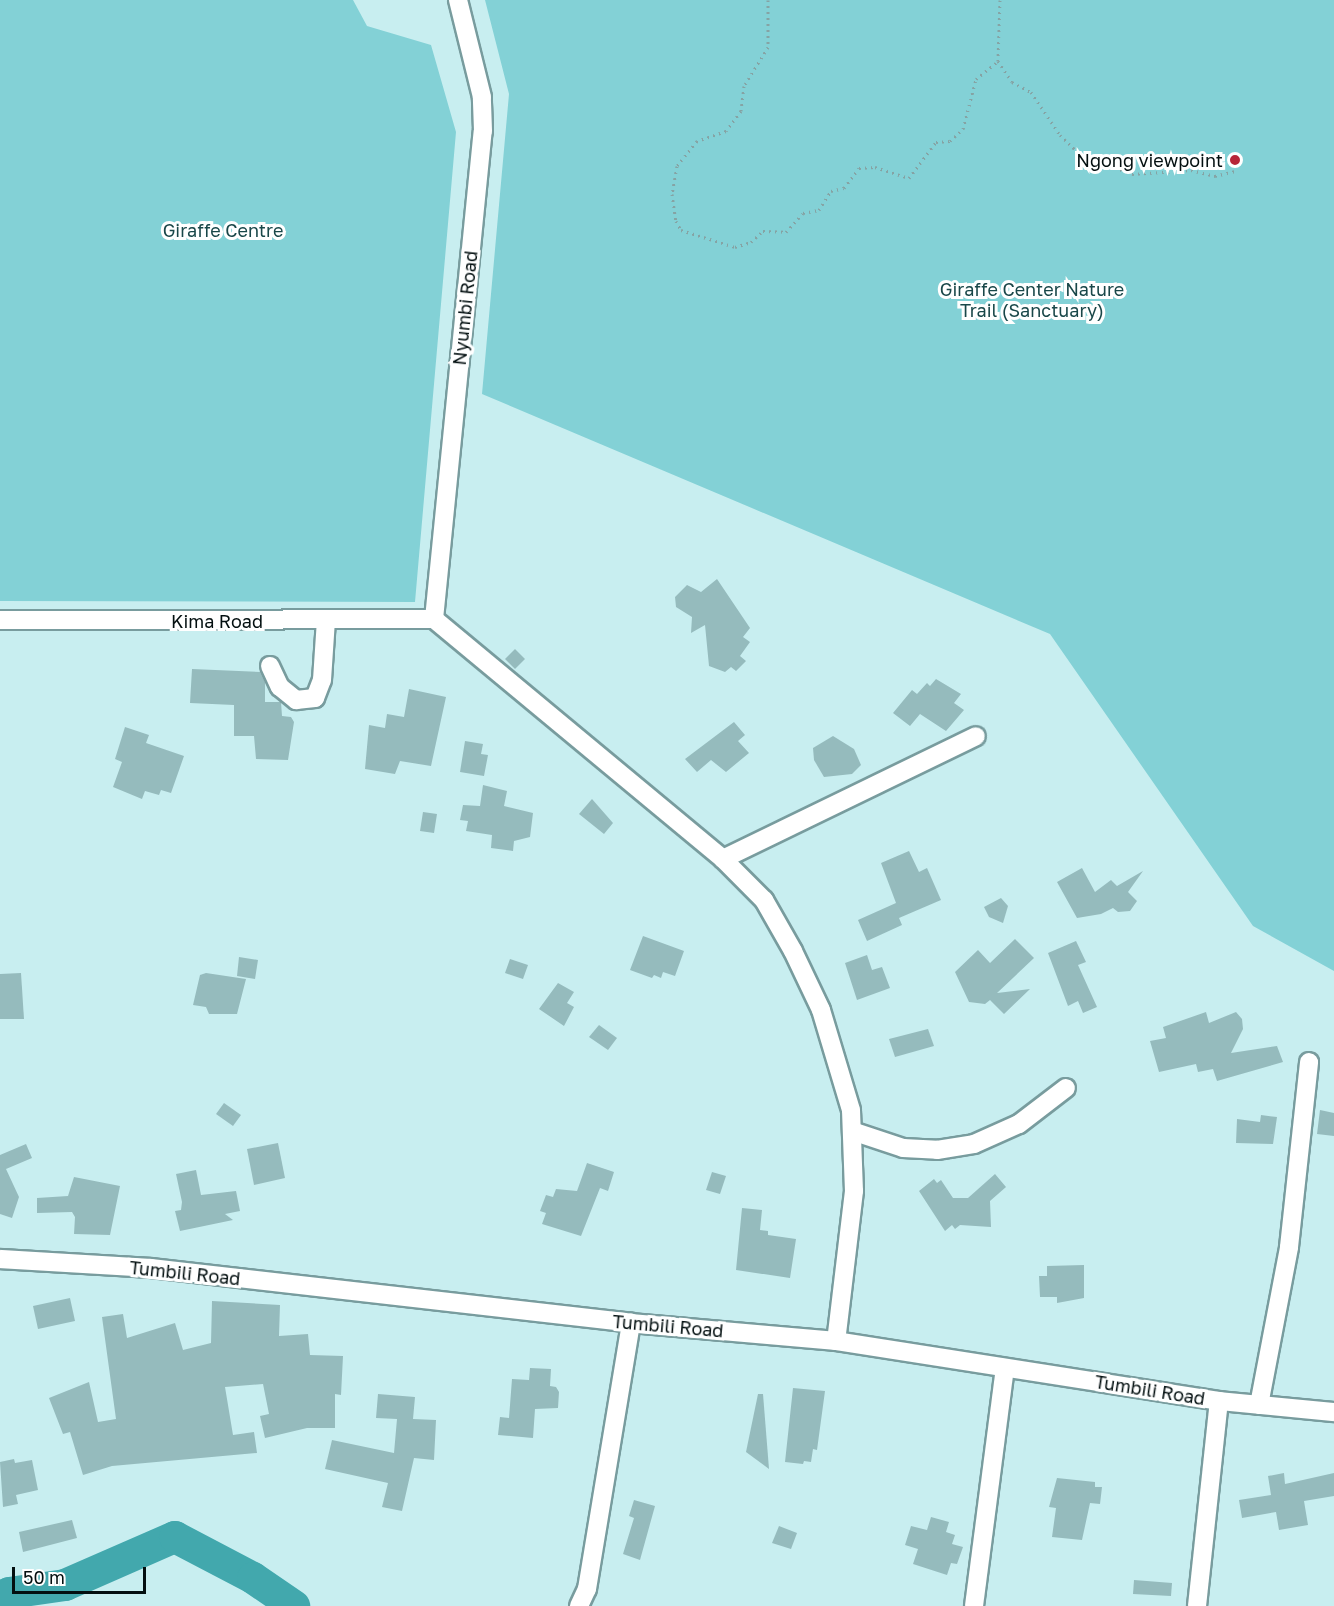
<!DOCTYPE html>
<html>
<head>
<meta charset="utf-8">
<style>
  body { margin:0 }
  #map { position:relative; width:1334px; height:1606px; overflow:hidden; background:#c8eef0; font-family:"Golos Text",sans-serif }
  div>[style] { position:absolute }
  [style*='--x'] { left:calc(var(--x)*1px); top:calc(var(--y)*1px); width:calc(var(--w)*1px); rotate:calc(var(--a)*1deg) }
  .green>* { inset:0; background:#83d1d6 }
  .river>* { height:32px; margin:-16px; padding:0 16px; transform-origin:16px; border-radius:16px; background:#42a8ad }
  .building>* { inset:0; background:#95bbbd }
  .path>* { height:3px; margin-top:-1.5px; transform-origin:0; background:repeating-linear-gradient(90deg,#85a3a4 0 1.5px,transparent 0 6px) }
  .roads { filter:drop-shadow(2px 0 #789c9e) drop-shadow(-2px 0 #789c9e) drop-shadow(0 2px #789c9e) drop-shadow(0 -2px #789c9e) }
  .minor>* { height:18px; margin:-9px; padding:0 9px; transform-origin:9px; border-radius:9px; background:#fff }
  .dots>* { width:16px; height:16px; translate:-50% -50%; box-sizing:border-box; border:3px solid #fff; border-radius:50% }
  span { translate:-50% -50%; white-space:nowrap; text-align:center; line-height:1.15; -webkit-text-stroke:6px #fff; paint-order:stroke }
  .poi-label { font-size:18px; color:#030f10 }
  .right { translate:-100% -50%; text-align:right }
  .park-label { font-size:18px; color:#194749 }
  .street-label { font-size:18px; color:#030f10 }
  .scale { position:absolute; left:12px; top:1567px; width:134px; height:27px; box-sizing:border-box; border:3px solid #030f10; border-top:0; padding-left:8px; font-size:18px; line-height:21px; white-space:nowrap; color:#030f10; -webkit-text-stroke:4px #fff; paint-order:stroke }
</style>
</head>
<body>
<div id="map">
  <div class="green">
    <div style="clip-path:polygon(0 0,353px 0,367px 26px,431px 45px,456px 132px,415px 602px,0 601px)"></div>
    <div style="clip-path:polygon(485px 0,1334px 0,1334px 971px,1253px 926px,1050px 634px,482px 394px,509px 94px)"></div>
  </div>
  <div class="river">
    <div style="--x:0;--y:1601;--w:12;--a:-42"></div>
    <div style="--x:9;--y:1593;--w:57;--a:-8.1"></div>
    <div style="--x:65;--y:1585;--w:120;--a:-23.6"></div>
    <div style="--x:175;--y:1537;--w:88;--a:27.7"></div>
    <div style="--x:253;--y:1578;--w:50;--a:34.3"></div>
  </div>
  <div class="building">
    <div style="clip-path:polygon(717px 579px,750px 628px,743px 637px,750px 642px,740px 656px,746px 661px,736px 671px,731px 667px,725px 672px,709px 666px,705px 625px,691px 633px,692px 617px,676px 607px,675px 597px,687px 585px,701px 592px)"></div>
    <div style="clip-path:polygon(515px 649px,525px 659px,515px 669px,505px 659px)"></div>
    <div style="clip-path:polygon(192px 669px,260px 672px,265px 682px,265px 702px,281px 702px,282px 716px,291px 717px,294px 722px,288px 760px,256px 759px,254px 736px,234px 736px,234px 705px,190px 703px)"></div>
    <div style="clip-path:polygon(936px 679px,961px 694px,954px 703px,964px 710px,946px 731px,920px 714px,910px 726px,893px 713px,912px 690px,917px 694px,927px 683px,930px 686px)"></div>
    <div style="clip-path:polygon(409px 689px,446px 697px,431px 766px,400px 761px,395px 774px,365px 769px,369px 725px,385px 728px,387px 714px,404px 717px)"></div>
    <div style="clip-path:polygon(734px 722px,745px 735px,738px 741px,749px 753px,726px 772px,711px 760px,697px 772px,685px 759px)"></div>
    <div style="clip-path:polygon(125px 727px,149px 735px,146px 743px,184px 756px,171px 793px,161px 790px,159px 795px,145px 791px,142px 799px,113px 787px,122px 762px,115px 759px)"></div>
    <div style="clip-path:polygon(833px 736px,854px 749px,861px 765px,852px 774px,824px 777px,814px 760px,813px 748px)"></div>
    <div style="clip-path:polygon(465px 741px,483px 744px,481px 754px,488px 755px,484px 776px,460px 772px)"></div>
    <div style="clip-path:polygon(483px 785px,507px 791px,504px 806px,533px 813px,530px 837px,514px 841px,513px 851px,491px 848px,492px 835px,466px 831px,468px 821px,460px 820px,463px 805px,480px 806px)"></div>
    <div style="clip-path:polygon(592px 799px,613px 823px,604px 834px,579px 814px)"></div>
    <div style="clip-path:polygon(423px 812px,437px 814px,434px 833px,420px 831px)"></div>
    <div style="clip-path:polygon(909px 851px,919px 872px,927px 868px,941px 900px,899px 918px,902px 925px,867px 941px,858px 920px,896px 903px,881px 863px)"></div>
    <div style="clip-path:polygon(1082px 868px,1095px 892px,1111px 880px,1117px 886px,1143px 871px,1128px 892px,1137px 901px,1130px 911px,1118px 912px,1113px 908px,1101px 914px,1077px 918px,1057px 882px)"></div>
    <div style="clip-path:polygon(1001px 898px,1008px 906px,1003px 923px,989px 917px,984px 907px)"></div>
    <div style="clip-path:polygon(643px 936px,684px 951px,675px 976px,663px 972px,661px 978px,654px 975px,652px 978px,630px 970px)"></div>
    <div style="clip-path:polygon(1015px 939px,1034px 958px,997px 993px,1030px 989px,1004px 1014px,990px 1000px,985px 1004px,969px 1002px,955px 972px,978px 950px,990px 963px)"></div>
    <div style="clip-path:polygon(1076px 941px,1086px 962px,1078px 965px,1097px 1007px,1083px 1013px,1078px 1001px,1068px 1006px,1048px 953px)"></div>
    <div style="clip-path:polygon(867px 955px,872px 970px,882px 967px,890px 988px,857px 1000px,845px 963px)"></div>
    <div style="clip-path:polygon(239px 957px,258px 960px,255px 979px,237px 976px)"></div>
    <div style="clip-path:polygon(510px 959px,528px 965px,523px 979px,505px 973px)"></div>
    <div style="clip-path:polygon(21px 973px,24px 1019px,0 1019px,0 974px)"></div>
    <div style="clip-path:polygon(206px 973px,246px 979px,237px 1014px,209px 1014px,206px 1007px,193px 1005px,200px 975px)"></div>
    <div style="clip-path:polygon(558px 983px,574px 992px,567px 1003px,574px 1007px,564px 1026px,539px 1009px)"></div>
    <div style="clip-path:polygon(1206px 1012px,1209px 1023px,1236px 1012px,1242px 1019px,1243px 1029px,1231px 1053px,1277px 1046px,1283px 1062px,1217px 1081px,1213px 1069px,1198px 1072px,1196px 1064px,1159px 1072px,1150px 1041px,1166px 1038px,1163px 1027px)"></div>
    <div style="clip-path:polygon(599px 1025px,617px 1038px,608px 1050px,589px 1037px)"></div>
    <div style="clip-path:polygon(928px 1029px,934px 1046px,895px 1057px,889px 1039px)"></div>
    <div style="clip-path:polygon(224px 1103px,241px 1115px,233px 1126px,216px 1114px)"></div>
    <div style="clip-path:polygon(1320px 1110px,1334px 1113px,1334px 1136px,1317px 1134px)"></div>
    <div style="clip-path:polygon(1261px 1115px,1277px 1117px,1273px 1144px,1236px 1143px,1237px 1119px,1260px 1122px)"></div>
    <div style="clip-path:polygon(278px 1143px,285px 1178px,254px 1185px,247px 1149px)"></div>
    <div style="clip-path:polygon(26px 1144px,32px 1158px,6px 1169px,19px 1197px,12px 1218px,0 1214px,0 1155px)"></div>
    <div style="clip-path:polygon(587px 1163px,614px 1172px,608px 1191px,600px 1188px,581px 1236px,542px 1224px,546px 1213px,540px 1211px,546px 1195px,553px 1197px,556px 1189px,577px 1191px)"></div>
    <div style="clip-path:polygon(196px 1170px,201px 1195px,236px 1191px,240px 1211px,225px 1214px,233px 1220px,180px 1231px,175px 1211px,181px 1210px,182px 1202px,176px 1174px)"></div>
    <div style="clip-path:polygon(712px 1172px,726px 1176px,720px 1194px,706px 1190px)"></div>
    <div style="clip-path:polygon(995px 1174px,1006px 1187px,990px 1201px,991px 1227px,960px 1225px,955px 1229px,952px 1225px,945px 1231px,919px 1191px,934px 1179px,937px 1183px,941px 1180px,953px 1198px,968px 1198px)"></div>
    <div style="clip-path:polygon(74px 1177px,120px 1186px,110px 1235px,74px 1234px,75px 1217px,72px 1212px,37px 1213px,37px 1198px,68px 1196px)"></div>
    <div style="clip-path:polygon(742px 1208px,762px 1210px,760px 1230px,768px 1231px,768px 1235px,796px 1239px,790px 1278px,736px 1270px)"></div>
    <div style="clip-path:polygon(1084px 1265px,1084px 1298px,1057px 1303px,1057px 1297px,1040px 1297px,1039px 1276px,1047px 1276px,1047px 1266px)"></div>
    <div style="clip-path:polygon(70px 1298px,75px 1321px,38px 1329px,33px 1306px)"></div>
    <div style="clip-path:polygon(212px 1301px,280px 1305px,279px 1336px,308px 1334px,310px 1355px,343px 1356px,341px 1395px,335px 1394px,335px 1428px,307px 1428px,265px 1438px,260px 1416px,269px 1414px,263px 1384px,225px 1387px,233px 1435px,254px 1432px,257px 1453px,112px 1466px,83px 1475px,70px 1432px,63px 1434px,49px 1398px,89px 1382px,98px 1422px,116px 1419px,102px 1317px,123px 1314px,127px 1338px,175px 1323px,183px 1350px,211px 1343px)"></div>
    <div style="clip-path:polygon(530px 1368px,551px 1369px,550px 1386px,556px 1387px,559px 1392px,558px 1408px,535px 1409px,533px 1438px,498px 1435px,500px 1417px,509px 1418px,512px 1379px,529px 1380px)"></div>
    <div style="clip-path:polygon(793px 1388px,825px 1391px,817px 1450px,813px 1449px,811px 1462px,804px 1461px,803px 1464px,785px 1462px)"></div>
    <div style="clip-path:polygon(378px 1394px,415px 1397px,413px 1419px,436px 1420px,434px 1460px,414px 1458px,402px 1511px,382px 1507px,388px 1483px,325px 1469px,332px 1440px,394px 1453px,397px 1419px,376px 1418px)"></div>
    <div style="clip-path:polygon(758px 1394px,763px 1394px,769px 1469px,746px 1452px)"></div>
    <div style="clip-path:polygon(14px 1459px,15px 1463px,32px 1460px,38px 1490px,16px 1495px,18px 1504px,3px 1507px,0 1462px)"></div>
    <div style="clip-path:polygon(1284px 1473px,1285px 1484px,1334px 1473px,1334px 1496px,1304px 1501px,1308px 1525px,1279px 1530px,1276px 1512px,1242px 1518px,1239px 1500px,1271px 1495px,1268px 1476px)"></div>
    <div style="clip-path:polygon(1057px 1478px,1095px 1482px,1095px 1487px,1102px 1487px,1100px 1504px,1090px 1503px,1082px 1540px,1052px 1537px,1056px 1508px,1049px 1507px)"></div>
    <div style="clip-path:polygon(634px 1500px,655px 1506px,640px 1560px,623px 1554px,634px 1518px,629px 1516px)"></div>
    <div style="clip-path:polygon(931px 1517px,949px 1522px,946px 1532px,955px 1535px,952px 1544px,963px 1547px,957px 1564px,951px 1563px,947px 1575px,913px 1564px,918px 1549px,905px 1545px,911px 1526px,927px 1530px)"></div>
    <div style="clip-path:polygon(72px 1520px,77px 1538px,23px 1552px,19px 1532px)"></div>
    <div style="clip-path:polygon(779px 1526px,797px 1533px,791px 1549px,772px 1543px)"></div>
    <div style="clip-path:polygon(1134px 1580px,1172px 1583px,1171px 1596px,1133px 1594px)"></div>
  </div>
  <div class="path">
    <div style="--x:768;--y:0;--w:47;--a:90"></div>
    <div style="--x:768;--y:47;--w:46;--a:121.6"></div>
    <div style="--x:744;--y:86;--w:25;--a:97"></div>
    <div style="--x:741;--y:111;--w:25;--a:127"></div>
    <div style="--x:726;--y:131;--w:31;--a:161"></div>
    <div style="--x:697;--y:141;--w:32;--a:129"></div>
    <div style="--x:677;--y:166;--w:28;--a:100"></div>
    <div style="--x:672;--y:194;--w:27;--a:82"></div>
    <div style="--x:676;--y:221;--w:10;--a:61"></div>
    <div style="--x:681;--y:230;--w:57;--a:17.5"></div>
    <div style="--x:735;--y:247;--w:17;--a:-17"></div>
    <div style="--x:751;--y:242;--w:16;--a:-43"></div>
    <div style="--x:763;--y:231;--w:23;--a:2"></div>
    <div style="--x:786;--y:232;--w:25;--a:-48"></div>
    <div style="--x:803;--y:213;--w:16;--a:-11"></div>
    <div style="--x:819;--y:210;--w:22;--a:-58"></div>
    <div style="--x:831;--y:191;--w:13;--a:-13"></div>
    <div style="--x:844;--y:188;--w:25;--a:-53"></div>
    <div style="--x:859;--y:168;--w:16;--a:-4"></div>
    <div style="--x:875;--y:167;--w:36;--a:18"></div>
    <div style="--x:909;--y:178;--w:45;--a:-53.1"></div>
    <div style="--x:936;--y:142;--w:14;--a:-4"></div>
    <div style="--x:950;--y:141;--w:18;--a:-43"></div>
    <div style="--x:963;--y:129;--w:52;--a:-75.4"></div>
    <div style="--x:976;--y:79;--w:28;--a:-39"></div>
    <div style="--x:1000;--y:0;--w:61;--a:91.9"></div>
    <div style="--x:998;--y:61;--w:25;--a:56"></div>
    <div style="--x:1012;--y:82;--w:21;--a:28"></div>
    <div style="--x:1031;--y:92;--w:52;--a:56"></div>
    <div style="--x:1060;--y:135;--w:29;--a:44"></div>
    <div style="--x:1081;--y:155;--w:54;--a:20.4"></div>
    <div style="--x:1132;--y:174;--w:59;--a:-3.9"></div>
    <div style="--x:1191;--y:170;--w:25;--a:14"></div>
    <div style="--x:1215;--y:176;--w:21;--a:-14"></div>
  </div>
  <div class="roads">
    <div class="minor">
      <div style="--x:434;--y:619;--w:376;--a:39.7"></div>
      <div style="--x:723;--y:859;--w:58;--a:45"></div>
      <div style="--x:764;--y:900;--w:59;--a:60.4"></div>
      <div style="--x:793;--y:951;--w:65;--a:64.6"></div>
      <div style="--x:821;--y:1010;--w:104;--a:73.3"></div>
      <div style="--x:851;--y:1110;--w:81;--a:87.9"></div>
      <div style="--x:854;--y:1191;--w:151;--a:96.8"></div>
      <div style="--x:434;--y:619;--w:490;--a:-84.3"></div>
      <div style="--x:483;--y:131;--w:34;--a:-92"></div>
      <div style="--x:482;--y:97;--w:100;--a:-103.9"></div>
      <div style="--x:0;--y:620;--w:434;--a:-0.1"></div>
      <div style="--x:270;--y:666;--w:23;--a:65"></div>
      <div style="--x:280;--y:687;--w:21;--a:39"></div>
      <div style="--x:296;--y:700;--w:19;--a:-6"></div>
      <div style="--x:315;--y:698;--w:19;--a:-69"></div>
      <div style="--x:322;--y:680;--w:60;--a:-86.2"></div>
      <div style="--x:723;--y:859;--w:281;--a:-25.9"></div>
      <div style="--x:852;--y:1131;--w:54;--a:18.4"></div>
      <div style="--x:903;--y:1148;--w:34;--a:3"></div>
      <div style="--x:937;--y:1150;--w:37;--a:-9"></div>
      <div style="--x:974;--y:1144;--w:49;--a:-24"></div>
      <div style="--x:1019;--y:1124;--w:59;--a:-37.5"></div>
      <div style="--x:0;--y:1259;--w:151;--a:3.4"></div>
      <div style="--x:151;--y:1268;--w:483;--a:6.5"></div>
      <div style="--x:631;--y:1323;--w:206;--a:5"></div>
      <div style="--x:836;--y:1341;--w:388;--a:8.9"></div>
      <div style="--x:1219;--y:1401;--w:116;--a:5.5"></div>
      <div style="--x:1259;--y:1405;--w:161;--a:-79.2"></div>
      <div style="--x:1289;--y:1247;--w:186;--a:-83.8"></div>
      <div style="--x:579;--y:1606;--w:19;--a:-65"></div>
      <div style="--x:587;--y:1589;--w:270;--a:-80.6"></div>
      <div style="--x:974;--y:1606;--w:240;--a:-82.6"></div>
      <div style="--x:1197;--y:1606;--w:206;--a:-83.9"></div>
    </div>
  </div>
  <div class="dots">
    <div style="left:1235px;top:160px;background:#b72538"></div>
  </div>
  <div class="poi-label">
    <span class="right" style="left:1223px;top:160px">Ngong viewpoint</span>
  </div>
  <div class="park-label">
    <span style="left:223px;top:230px">Giraffe Centre</span>
    <span style="left:1032px;top:300px">Giraffe Center Nature<br>Trail (Sanctuary)</span>
  </div>
  <div class="street-label">
    <span style="left:465px;top:308px;rotate:-84deg">Nyumbi Road</span>
    <span style="left:217px;top:621px">Kima Road</span>
    <span style="left:185px;top:1273px;rotate:6deg">Tumbili Road</span>
    <span style="left:668px;top:1326px;rotate:5deg">Tumbili Road</span>
    <span style="left:1150px;top:1390px;rotate:9deg">Tumbili Road</span>
  </div>
  <div class="scale">50 m</div>
</div>
</body>
</html>
